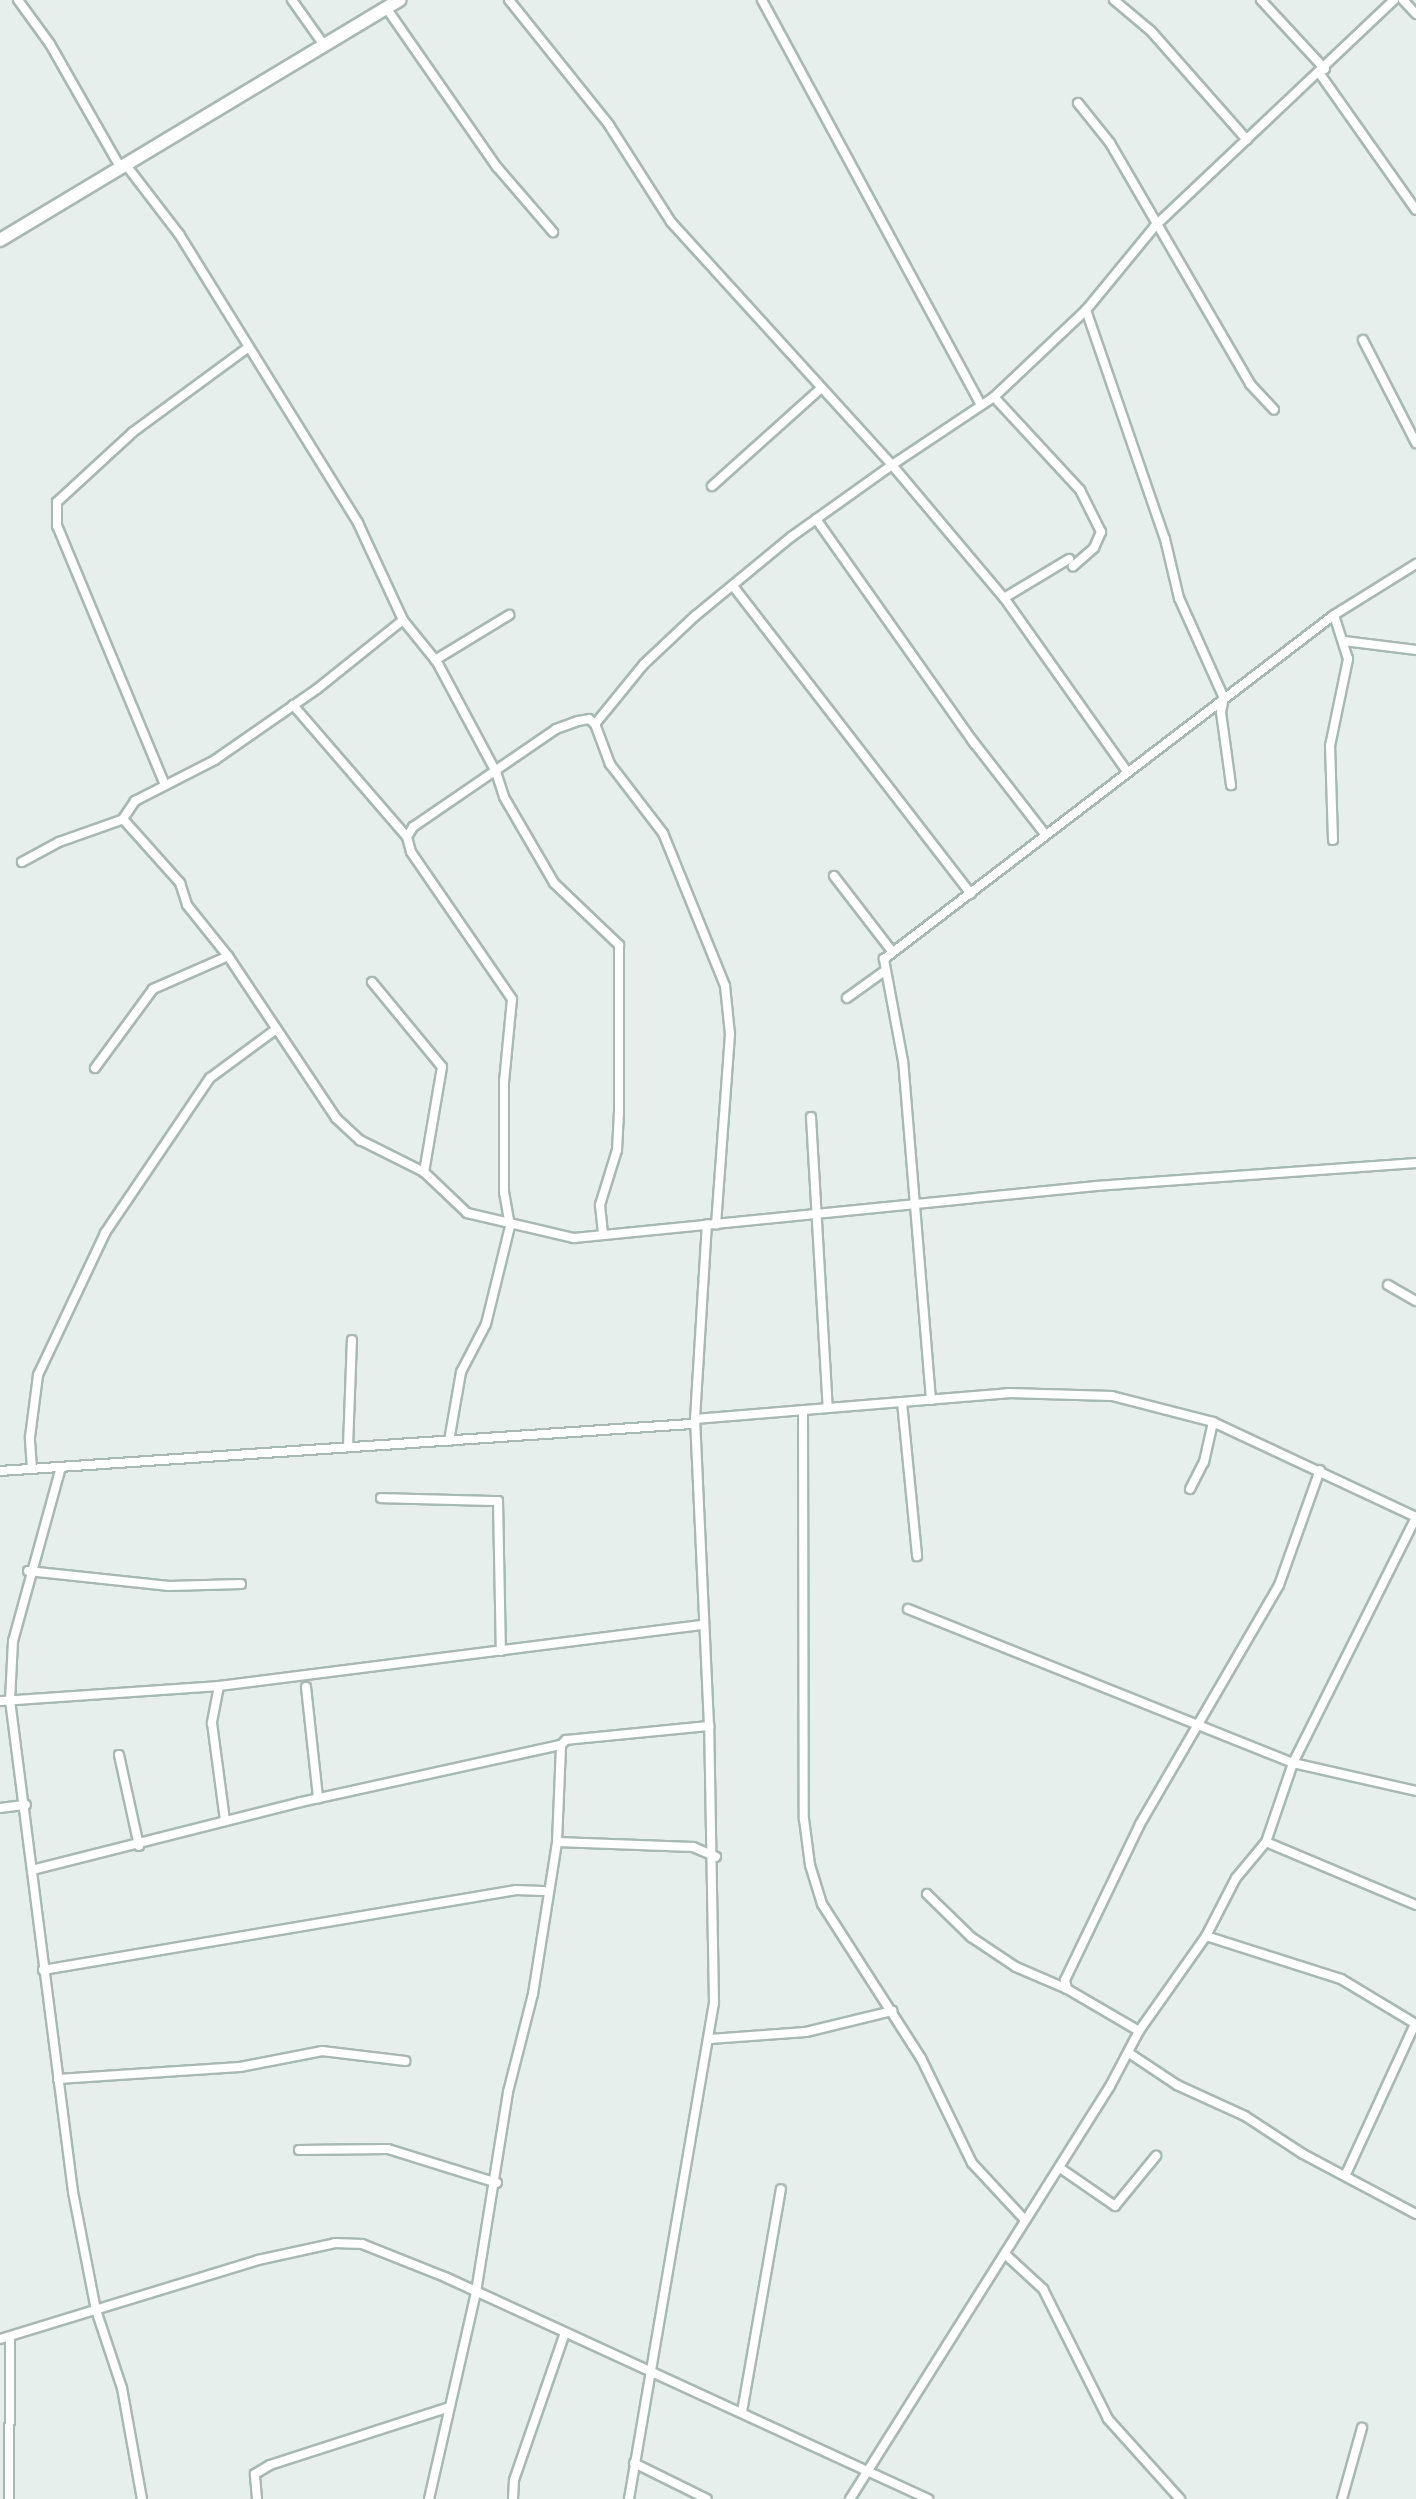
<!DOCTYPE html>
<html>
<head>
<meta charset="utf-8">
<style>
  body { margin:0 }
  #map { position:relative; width:1416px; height:2499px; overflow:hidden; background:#e6efeb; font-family:"Source Sans 3",sans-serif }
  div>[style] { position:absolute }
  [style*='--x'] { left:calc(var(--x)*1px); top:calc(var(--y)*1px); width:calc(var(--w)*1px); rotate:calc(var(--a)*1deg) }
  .roads { filter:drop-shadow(2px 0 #a8b8b2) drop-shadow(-2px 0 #a8b8b2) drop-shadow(0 2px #a8b8b2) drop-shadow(0 -2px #a8b8b2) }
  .street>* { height:8px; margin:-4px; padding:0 4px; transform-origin:4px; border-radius:4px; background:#fff }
  .secondary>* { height:12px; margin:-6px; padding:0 6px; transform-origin:6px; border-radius:6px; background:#fff }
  span { translate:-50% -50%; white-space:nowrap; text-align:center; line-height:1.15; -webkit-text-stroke:8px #f7fbf9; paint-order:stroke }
</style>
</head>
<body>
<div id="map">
  <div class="roads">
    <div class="street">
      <div style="--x:18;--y:0;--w:54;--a:54"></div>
      <div style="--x:50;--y:44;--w:139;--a:60.3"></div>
      <div style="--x:119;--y:165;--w:7;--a:0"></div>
      <div style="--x:126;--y:165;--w:87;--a:52.5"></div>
      <div style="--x:179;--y:234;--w:340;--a:58.2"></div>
      <div style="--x:358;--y:523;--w:107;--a:65.1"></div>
      <div style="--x:403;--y:620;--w:54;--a:51"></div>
      <div style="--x:437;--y:662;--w:125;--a:61.8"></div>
      <div style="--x:496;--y:772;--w:26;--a:72"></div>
      <div style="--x:504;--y:797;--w:99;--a:59.8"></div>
      <div style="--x:554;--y:883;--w:90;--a:43.6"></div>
      <div style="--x:619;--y:945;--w:167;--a:90"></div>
      <div style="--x:619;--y:1112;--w:38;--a:93"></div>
      <div style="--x:617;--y:1150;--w:58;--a:107.2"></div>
      <div style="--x:600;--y:1205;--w:28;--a:84"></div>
      <div style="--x:292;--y:0;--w:55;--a:54.6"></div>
      <div style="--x:509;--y:0;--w:160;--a:51.3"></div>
      <div style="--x:609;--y:125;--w:115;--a:57.4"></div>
      <div style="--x:671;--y:222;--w:328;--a:47.7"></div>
      <div style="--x:892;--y:465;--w:124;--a:144.5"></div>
      <div style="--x:791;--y:537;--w:124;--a:140.5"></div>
      <div style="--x:695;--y:616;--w:70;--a:136.7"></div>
      <div style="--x:644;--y:664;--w:77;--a:129.2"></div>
      <div style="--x:762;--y:0;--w:460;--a:61.6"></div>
      <div style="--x:1114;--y:0;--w:48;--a:40"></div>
      <div style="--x:1151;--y:31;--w:145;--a:48.6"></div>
      <div style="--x:1261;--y:0;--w:94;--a:47.2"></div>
      <div style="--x:1403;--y:0;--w:19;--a:47"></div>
      <div style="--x:387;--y:9;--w:193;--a:55.2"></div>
      <div style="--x:497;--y:167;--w:86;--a:49.3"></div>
      <div style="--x:1320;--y:74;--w:166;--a:54.8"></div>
      <div style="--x:1078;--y:103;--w:51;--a:51.3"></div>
      <div style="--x:1110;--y:143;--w:279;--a:59.8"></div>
      <div style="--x:1250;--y:384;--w:35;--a:47"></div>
      <div style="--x:1086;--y:310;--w:242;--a:71"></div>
      <div style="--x:1165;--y:539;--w:61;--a:76.7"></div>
      <div style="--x:1179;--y:598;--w:110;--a:65.8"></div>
      <div style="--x:1224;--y:698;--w:14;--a:102"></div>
      <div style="--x:1221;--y:712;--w:74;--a:82.2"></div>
      <div style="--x:1363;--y:340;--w:116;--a:62.8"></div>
      <div style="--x:994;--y:397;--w:127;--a:47.2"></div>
      <div style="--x:1080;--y:490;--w:47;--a:63.4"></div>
      <div style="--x:1101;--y:532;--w:17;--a:114"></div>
      <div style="--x:1094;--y:548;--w:28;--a:139"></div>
      <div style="--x:712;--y:486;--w:144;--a:-41.9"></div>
      <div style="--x:816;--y:519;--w:276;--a:54.8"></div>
      <div style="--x:733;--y:586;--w:389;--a:52.3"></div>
      <div style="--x:1004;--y:598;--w:76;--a:-31"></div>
      <div style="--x:403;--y:620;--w:110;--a:141.3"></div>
      <div style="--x:317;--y:689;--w:124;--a:145.2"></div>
      <div style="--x:215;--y:760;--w:90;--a:152.9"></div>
      <div style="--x:135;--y:801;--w:22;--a:124"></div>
      <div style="--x:123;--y:819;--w:86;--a:48.3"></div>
      <div style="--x:180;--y:883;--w:23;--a:72"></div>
      <div style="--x:187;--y:905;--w:65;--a:51.2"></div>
      <div style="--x:228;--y:956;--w:195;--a:56.3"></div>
      <div style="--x:336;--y:1118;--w:33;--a:43"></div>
      <div style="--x:360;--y:1140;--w:72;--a:26.6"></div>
      <div style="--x:424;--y:1172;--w:59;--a:43.6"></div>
      <div style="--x:467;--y:1213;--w:110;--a:13.2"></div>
      <div style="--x:574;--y:1238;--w:525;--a:-5.69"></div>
      <div style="--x:1096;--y:1186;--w:321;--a:-4.1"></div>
      <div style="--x:1344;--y:641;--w:73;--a:7.1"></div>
      <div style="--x:435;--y:660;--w:87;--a:-31.3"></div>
      <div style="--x:293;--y:705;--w:174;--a:49.2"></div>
      <div style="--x:972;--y:740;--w:119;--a:52.2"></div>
      <div style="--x:1126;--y:770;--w:211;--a:-125.3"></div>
      <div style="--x:1004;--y:598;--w:174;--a:-130.1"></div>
      <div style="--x:892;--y:465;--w:123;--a:-33.7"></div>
      <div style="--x:994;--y:397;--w:127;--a:-43.4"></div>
      <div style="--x:1086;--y:310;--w:109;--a:-50.6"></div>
      <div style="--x:1155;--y:226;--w:329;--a:-43.4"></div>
      <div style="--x:165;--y:785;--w:281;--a:-112.6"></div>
      <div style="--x:57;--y:526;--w:24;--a:-90"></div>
      <div style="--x:57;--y:502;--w:103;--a:-42.6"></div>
      <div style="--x:133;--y:432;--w:140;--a:-36.3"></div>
      <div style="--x:1333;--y:840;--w:94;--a:-91.8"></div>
      <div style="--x:1330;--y:746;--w:89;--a:-78.3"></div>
      <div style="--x:1348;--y:659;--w:46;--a:-107.7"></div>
      <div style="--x:22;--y:862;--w:42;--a:-28.4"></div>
      <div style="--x:59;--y:842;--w:69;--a:-19.5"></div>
      <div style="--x:834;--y:876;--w:93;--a:52.4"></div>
      <div style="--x:372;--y:982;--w:110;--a:50.5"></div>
      <div style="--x:442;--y:1067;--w:107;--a:99.7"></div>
      <div style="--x:847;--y:998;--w:44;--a:-35.8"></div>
      <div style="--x:95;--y:1068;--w:98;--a:-53.7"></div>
      <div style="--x:153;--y:989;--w:82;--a:-23.7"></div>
      <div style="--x:811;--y:1117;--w:291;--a:86.7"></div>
      <div style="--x:1388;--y:1285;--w:32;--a:30"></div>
      <div style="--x:931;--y:1400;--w:340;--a:-94.7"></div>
      <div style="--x:903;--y:1061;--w:104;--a:-100.6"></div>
      <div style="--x:884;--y:959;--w:566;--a:-37.4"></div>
      <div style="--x:1334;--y:615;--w:97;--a:-31.9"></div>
      <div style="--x:902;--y:1402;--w:155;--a:84.4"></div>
      <div style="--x:803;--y:1410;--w:409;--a:89.9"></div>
      <div style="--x:804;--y:1819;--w:46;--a:82.6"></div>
      <div style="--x:810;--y:1865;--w:41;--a:72.9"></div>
      <div style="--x:822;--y:1904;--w:183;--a:57.3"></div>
      <div style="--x:921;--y:2058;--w:117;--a:64.1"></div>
      <div style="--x:972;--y:2163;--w:78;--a:47.1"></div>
      <div style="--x:695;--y:1419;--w:195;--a:-86.5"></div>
      <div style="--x:449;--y:1441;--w:70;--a:-80.1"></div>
      <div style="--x:461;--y:1372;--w:54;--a:-62.5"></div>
      <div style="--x:486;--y:1324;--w:101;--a:-76.2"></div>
      <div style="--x:510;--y:1226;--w:34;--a:-100"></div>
      <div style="--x:504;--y:1193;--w:111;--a:-90"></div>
      <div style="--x:504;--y:1082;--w:83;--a:-84.5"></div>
      <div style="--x:512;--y:999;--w:178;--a:-124.5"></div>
      <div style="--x:411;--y:852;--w:16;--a:-105"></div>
      <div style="--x:407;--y:837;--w:12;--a:-59"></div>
      <div style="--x:413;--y:827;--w:173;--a:-34.4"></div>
      <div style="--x:556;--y:729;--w:23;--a:-20"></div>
      <div style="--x:578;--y:721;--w:11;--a:-10"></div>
      <div style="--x:589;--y:719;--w:8;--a:40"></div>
      <div style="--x:595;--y:724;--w:43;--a:69.4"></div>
      <div style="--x:610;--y:764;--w:87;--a:52.5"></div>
      <div style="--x:663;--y:833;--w:165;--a:67.9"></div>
      <div style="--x:725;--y:986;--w:48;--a:84.1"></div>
      <div style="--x:730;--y:1034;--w:191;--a:94.2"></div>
      <div style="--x:348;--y:1447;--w:107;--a:-87.9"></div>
      <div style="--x:61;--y:1467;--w:180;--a:105.4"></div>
      <div style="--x:13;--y:1641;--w:59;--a:92.9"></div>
      <div style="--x:10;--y:1700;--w:496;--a:82.7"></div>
      <div style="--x:73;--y:2192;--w:120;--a:79"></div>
      <div style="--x:96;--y:2310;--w:82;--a:71.6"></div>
      <div style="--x:122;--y:2388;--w:113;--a:79.8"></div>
      <div style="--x:32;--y:1469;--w:32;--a:-94"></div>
      <div style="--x:30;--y:1437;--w:63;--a:-82.6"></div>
      <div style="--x:38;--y:1375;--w:157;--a:-64.7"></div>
      <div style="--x:105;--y:1233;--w:187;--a:-55.9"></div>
      <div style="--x:210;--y:1078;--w:81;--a:-36.4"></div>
      <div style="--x:0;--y:1471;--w:694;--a:-3.89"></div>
      <div style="--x:1190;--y:1489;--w:30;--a:-63"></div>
      <div style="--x:1204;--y:1462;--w:41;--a:-77.3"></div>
      <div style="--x:381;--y:1498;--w:117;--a:1.5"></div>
      <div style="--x:498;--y:1501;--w:150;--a:88.9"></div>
      <div style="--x:28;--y:1571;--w:142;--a:6.1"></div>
      <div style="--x:169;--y:1586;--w:72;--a:-1.6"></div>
      <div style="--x:908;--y:1609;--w:415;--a:21.8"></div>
      <div style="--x:1293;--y:1763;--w:126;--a:12.8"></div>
      <div style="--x:219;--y:1686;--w:38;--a:101"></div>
      <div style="--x:212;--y:1723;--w:99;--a:82.4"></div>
      <div style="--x:306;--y:1687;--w:112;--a:83.8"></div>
      <div style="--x:0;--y:1701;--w:220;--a:-3.9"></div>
      <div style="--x:219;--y:1686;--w:488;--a:-7.2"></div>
      <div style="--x:119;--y:1755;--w:93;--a:77.6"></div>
      <div style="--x:0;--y:1808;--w:26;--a:-7"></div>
      <div style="--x:557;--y:1842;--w:136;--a:2.1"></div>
      <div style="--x:693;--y:1847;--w:25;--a:23"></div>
      <div style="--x:1266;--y:1842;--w:163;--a:22.8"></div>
      <div style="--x:36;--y:1869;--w:273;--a:-14.2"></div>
      <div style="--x:301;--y:1802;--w:266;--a:-12.4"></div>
      <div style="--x:927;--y:1894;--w:62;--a:44.3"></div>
      <div style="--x:971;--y:1937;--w:54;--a:33.7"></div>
      <div style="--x:1016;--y:1967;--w:56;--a:23.3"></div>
      <div style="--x:1206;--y:1936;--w:142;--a:17.7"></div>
      <div style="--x:1341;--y:1979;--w:87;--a:31"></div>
      <div style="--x:43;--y:1970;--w:480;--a:-9.6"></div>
      <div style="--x:516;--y:1890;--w:33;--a:2"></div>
      <div style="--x:1139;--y:2031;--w:83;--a:-149.7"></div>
      <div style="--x:1067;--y:1989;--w:9;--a:-103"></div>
      <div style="--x:1065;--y:1980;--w:173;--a:-64.3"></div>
      <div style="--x:1140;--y:1824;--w:276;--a:-59.8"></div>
      <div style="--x:1279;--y:1585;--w:122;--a:-70.4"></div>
      <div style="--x:710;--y:2039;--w:96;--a:-4.2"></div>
      <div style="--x:806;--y:2032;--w:89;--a:-13.7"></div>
      <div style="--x:1129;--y:2053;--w:58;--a:33.7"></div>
      <div style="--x:1177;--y:2085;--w:75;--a:24.5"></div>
      <div style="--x:1245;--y:2116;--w:69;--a:33.2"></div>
      <div style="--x:1303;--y:2154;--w:128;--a:28"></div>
      <div style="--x:58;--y:2079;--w:182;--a:-3.8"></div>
      <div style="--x:240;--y:2067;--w:84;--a:-11"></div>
      <div style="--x:322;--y:2051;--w:84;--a:6.9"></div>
      <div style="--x:299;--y:2150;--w:89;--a:-0.6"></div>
      <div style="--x:388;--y:2149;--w:114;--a:17.3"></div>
      <div style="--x:1060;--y:2168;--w:67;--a:34.6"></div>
      <div style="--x:1115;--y:2206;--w:65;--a:-50.6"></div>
      <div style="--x:1346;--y:2174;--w:165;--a:-65.3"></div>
      <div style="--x:1005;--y:2254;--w:52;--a:42.6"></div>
      <div style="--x:1043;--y:2289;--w:145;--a:63.4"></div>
      <div style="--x:1108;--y:2419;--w:108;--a:48"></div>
      <div style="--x:0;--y:2339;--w:270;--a:-17"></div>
      <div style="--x:258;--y:2260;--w:79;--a:-12.4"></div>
      <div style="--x:335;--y:2243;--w:27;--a:2"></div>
      <div style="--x:362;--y:2244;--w:89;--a:21.7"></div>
      <div style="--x:445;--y:2277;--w:532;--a:24.68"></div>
      <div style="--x:742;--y:2412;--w:226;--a:-80.1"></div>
      <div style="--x:634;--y:2463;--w:81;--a:26.3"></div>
      <div style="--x:9;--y:2499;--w:161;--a:-89.6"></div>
      <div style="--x:257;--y:2499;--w:25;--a:-95"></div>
      <div style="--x:255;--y:2474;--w:17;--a:-31"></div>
      <div style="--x:270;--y:2465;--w:186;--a:-17.9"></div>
      <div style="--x:429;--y:2499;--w:212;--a:-77.2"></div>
      <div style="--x:476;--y:2292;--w:203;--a:-80.9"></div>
      <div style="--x:508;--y:2092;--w:101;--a:-75.7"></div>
      <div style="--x:533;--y:1994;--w:154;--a:-81"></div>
      <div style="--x:557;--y:1842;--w:97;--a:-87.6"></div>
      <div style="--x:561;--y:1745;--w:7;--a:-45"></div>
      <div style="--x:566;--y:1740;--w:144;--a:-5.6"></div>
      <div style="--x:709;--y:1726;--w:307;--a:-92.6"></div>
      <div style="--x:695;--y:1419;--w:314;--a:-4.7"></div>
      <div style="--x:1008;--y:1393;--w:104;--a:1.7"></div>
      <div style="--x:1112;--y:1396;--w:104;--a:14.4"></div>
      <div style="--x:1213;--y:1422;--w:224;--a:25.1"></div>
      <div style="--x:513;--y:2499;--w:19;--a:-87"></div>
      <div style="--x:514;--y:2480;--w:156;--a:-70.9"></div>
      <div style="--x:629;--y:2499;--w:503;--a:-80.28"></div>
      <div style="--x:714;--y:2003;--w:277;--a:-91"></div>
      <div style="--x:850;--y:2499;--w:486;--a:-57.8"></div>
      <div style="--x:1109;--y:2088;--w:64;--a:-62.2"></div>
      <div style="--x:1139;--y:2031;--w:116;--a:-54.8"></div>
      <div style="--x:1206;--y:1936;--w:65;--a:-62.7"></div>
      <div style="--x:1236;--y:1878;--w:47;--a:-50.2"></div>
      <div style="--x:1266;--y:1842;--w:83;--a:-71.1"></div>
      <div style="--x:1293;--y:1763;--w:275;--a:-63.4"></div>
      <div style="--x:1342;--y:2499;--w:74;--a:-74.3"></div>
    </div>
    <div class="secondary">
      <div style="--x:0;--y:240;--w:466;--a:-31"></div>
    </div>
  </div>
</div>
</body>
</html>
